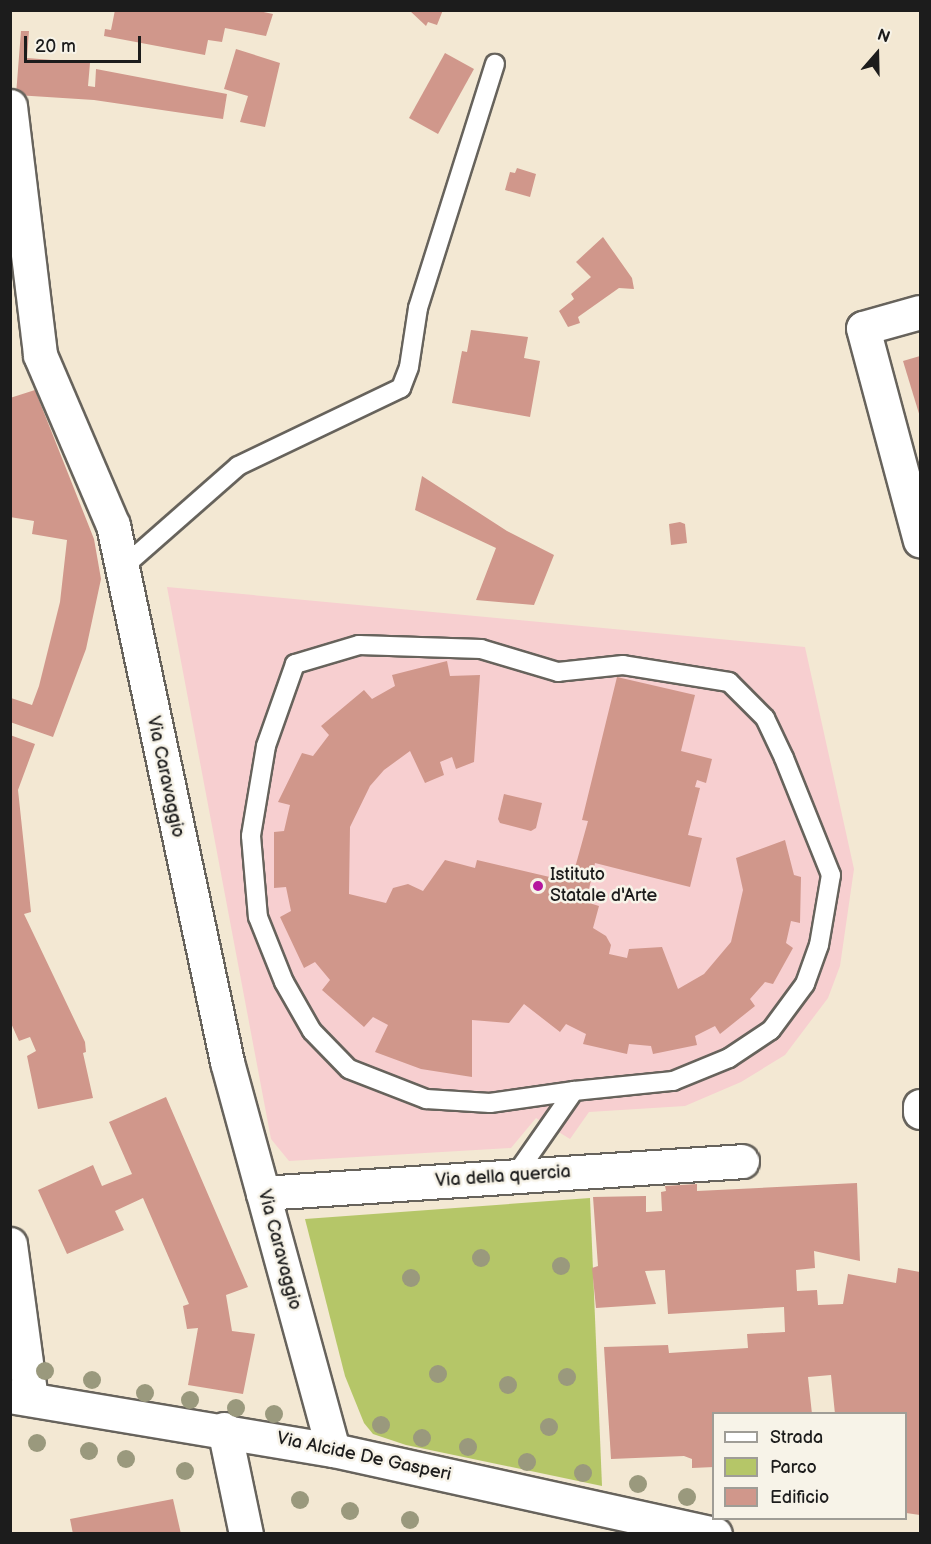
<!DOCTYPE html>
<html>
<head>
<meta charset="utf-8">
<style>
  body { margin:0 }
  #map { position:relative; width:931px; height:1544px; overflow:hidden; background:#f3e8d3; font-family:"Balsamiq Sans",sans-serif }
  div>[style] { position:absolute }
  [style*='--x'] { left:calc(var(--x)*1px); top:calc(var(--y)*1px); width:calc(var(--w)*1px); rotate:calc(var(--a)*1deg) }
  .built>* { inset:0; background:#f7cfd0 }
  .green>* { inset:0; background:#b5c668 }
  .building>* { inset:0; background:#d0978b }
  .roads { filter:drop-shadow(2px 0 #67635c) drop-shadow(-2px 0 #67635c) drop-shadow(0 2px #67635c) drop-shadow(0 -2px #67635c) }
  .lane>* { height:18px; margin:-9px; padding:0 9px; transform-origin:9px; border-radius:9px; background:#fff }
  .street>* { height:33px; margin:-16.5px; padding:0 16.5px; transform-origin:16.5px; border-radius:16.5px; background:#fff }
  .secondary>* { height:33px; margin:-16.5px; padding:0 16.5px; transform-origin:16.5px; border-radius:16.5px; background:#fff }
  .trees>* { width:18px; height:18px; margin:-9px; border-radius:50%; background:#9a997d }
  .dots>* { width:16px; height:16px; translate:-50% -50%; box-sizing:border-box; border:3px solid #f7f3e8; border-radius:50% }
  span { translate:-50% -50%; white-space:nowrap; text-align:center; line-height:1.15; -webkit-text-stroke:5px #f7f3e8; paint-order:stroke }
  .street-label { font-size:18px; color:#1c1c1c }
  .poi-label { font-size:18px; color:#1c1c1c }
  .left { translate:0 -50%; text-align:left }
  .frame { position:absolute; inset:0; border:12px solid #1c1c1c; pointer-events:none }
  .legend { position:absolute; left:712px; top:1412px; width:195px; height:108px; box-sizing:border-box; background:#f7f3e8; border:2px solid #9f9d96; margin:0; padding:8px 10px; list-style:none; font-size:18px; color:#1c1c1c }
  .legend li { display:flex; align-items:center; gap:12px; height:30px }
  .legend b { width:30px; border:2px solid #9f9d96 }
  .north { position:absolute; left:847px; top:24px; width:60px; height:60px; -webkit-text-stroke:4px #f7f3e8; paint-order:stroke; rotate:20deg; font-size:16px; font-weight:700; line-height:24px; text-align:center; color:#1c1c1c }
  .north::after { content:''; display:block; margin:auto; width:21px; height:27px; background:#1c1c1c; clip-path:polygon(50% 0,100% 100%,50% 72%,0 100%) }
  .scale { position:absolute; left:24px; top:36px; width:117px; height:27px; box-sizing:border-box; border:3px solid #1c1c1c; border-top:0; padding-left:8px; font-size:18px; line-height:21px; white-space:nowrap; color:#1c1c1c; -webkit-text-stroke:4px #f7f3e8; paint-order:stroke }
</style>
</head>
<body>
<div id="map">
  <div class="built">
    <div style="clip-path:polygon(167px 587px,805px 647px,854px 869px,840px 966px,828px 998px,785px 1055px,741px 1082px,685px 1106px,589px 1112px,570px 1139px,536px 1118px,511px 1148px,289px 1161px,271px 1139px)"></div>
  </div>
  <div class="green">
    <div style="clip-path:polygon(590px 1198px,602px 1486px,406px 1445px,373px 1434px,364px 1423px,345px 1376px,305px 1219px)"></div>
  </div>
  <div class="building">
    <div style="clip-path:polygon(115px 10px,254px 10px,273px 14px,266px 36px,225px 28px,222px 42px,208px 40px,205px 55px,104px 36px,105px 29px,111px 30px)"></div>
    <div style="clip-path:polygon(409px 10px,443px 10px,437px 25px,428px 22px,426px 26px)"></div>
    <div style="clip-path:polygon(21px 31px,29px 31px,27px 58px,90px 63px,88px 86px,95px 87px,96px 69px,227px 94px,223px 119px,94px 100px,16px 95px)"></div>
    <div style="clip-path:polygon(236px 49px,280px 63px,265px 127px,240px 122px,248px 96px,224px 89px)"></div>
    <div style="clip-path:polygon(445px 53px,474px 69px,438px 134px,409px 118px)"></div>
    <div style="clip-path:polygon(517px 168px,536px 174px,530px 197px,505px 190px,510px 172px,515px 173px)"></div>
    <div style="clip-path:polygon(603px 237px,632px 278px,634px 289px,619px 288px,578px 317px,580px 323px,568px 327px,559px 311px,574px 299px,571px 294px,591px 277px,576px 262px)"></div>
    <div style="clip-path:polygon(471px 330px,528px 337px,524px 358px,540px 361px,530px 417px,452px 403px,462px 351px,467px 352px)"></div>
    <div style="clip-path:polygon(920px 356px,920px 417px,903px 361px)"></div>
    <div style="clip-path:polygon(35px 390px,94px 539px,101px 579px,86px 649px,53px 737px,10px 722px,11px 698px,32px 705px,39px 686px,60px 602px,67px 540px,32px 534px,34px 521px,10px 517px,10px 398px)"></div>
    <div style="clip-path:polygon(422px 476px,507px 531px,554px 555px,534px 605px,476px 600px,496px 548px,415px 510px)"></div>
    <div style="clip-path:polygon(680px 522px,685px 524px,687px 543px,671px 545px,669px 524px)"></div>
    <div style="clip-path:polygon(447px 661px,450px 676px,480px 675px,474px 762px,456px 769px,452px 757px,440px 762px,444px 775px,425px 783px,410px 751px,384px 770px,370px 786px,350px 827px,349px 894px,386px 903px,393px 888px,408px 884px,423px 891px,445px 860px,475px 868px,477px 860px,571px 882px,588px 821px,582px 820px,617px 677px,695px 695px,681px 751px,712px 759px,706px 783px,697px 780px,695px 787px,700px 788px,688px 835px,702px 838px,690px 887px,595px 863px,586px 902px,599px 906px,593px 928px,606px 936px,611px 945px,609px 954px,627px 958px,629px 949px,662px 947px,678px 989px,704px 974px,731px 942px,743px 890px,736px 858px,785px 840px,794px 875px,801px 877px,800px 923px,791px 921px,786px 943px,793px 948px,773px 984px,765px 982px,750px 999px,755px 1006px,720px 1034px,715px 1026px,695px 1036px,697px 1045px,653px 1054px,651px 1046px,629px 1044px,627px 1054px,583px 1044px,586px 1034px,566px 1024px,560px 1032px,524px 1004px,509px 1023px,472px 1020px,472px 1077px,421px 1069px,375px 1052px,388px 1025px,373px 1017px,364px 1027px,322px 990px,330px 980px,315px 962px,304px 968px,280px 917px,291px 911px,286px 887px,274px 888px,274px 832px,284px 831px,290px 805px,278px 802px,302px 753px,313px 756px,329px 735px,321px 726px,364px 690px,372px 699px,395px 686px,392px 675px)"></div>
    <div style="clip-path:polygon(10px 735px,35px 744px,18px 790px,31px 912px,24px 914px,85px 1042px,86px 1052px,83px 1053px,93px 1098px,38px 1109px,27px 1056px,36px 1051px,30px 1037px,19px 1041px,10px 1021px)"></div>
    <div style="clip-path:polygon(504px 794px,542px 803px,536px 828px,531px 831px,500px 823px,498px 819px)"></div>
    <div style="clip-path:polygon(166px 1097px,248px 1287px,226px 1295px,232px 1331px,255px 1334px,243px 1394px,188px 1385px,198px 1328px,187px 1329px,183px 1306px,189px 1304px,143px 1198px,115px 1211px,124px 1230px,67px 1254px,38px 1190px,93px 1165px,102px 1186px,132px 1174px,109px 1122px)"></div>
    <div style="clip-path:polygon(857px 1183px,860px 1261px,814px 1251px,815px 1268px,796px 1270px,797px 1291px,817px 1290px,818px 1305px,843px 1304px,848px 1274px,896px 1283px,898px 1268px,920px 1272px,920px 1515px,906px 1513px,906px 1414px,835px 1414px,831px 1375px,808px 1377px,812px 1414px,714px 1414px,714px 1467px,692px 1468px,692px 1459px,684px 1456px,611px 1459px,604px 1347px,668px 1345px,669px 1353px,748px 1348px,747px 1334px,785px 1332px,784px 1307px,668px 1314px,665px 1270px,645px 1271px,656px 1304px,596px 1308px,592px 1268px,598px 1266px,593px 1197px,646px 1196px,646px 1212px,662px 1211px,661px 1192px,666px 1191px,665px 1186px,697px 1184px,697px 1191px)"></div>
    <div style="clip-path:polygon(173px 1499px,181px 1534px,73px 1534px,70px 1519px)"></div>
  </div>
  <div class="roads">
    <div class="lane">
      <div style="--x:122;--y:568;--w:154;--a:-41.3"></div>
      <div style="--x:238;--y:466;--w:181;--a:-25.6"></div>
      <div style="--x:401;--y:388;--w:22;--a:-69"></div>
      <div style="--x:409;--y:367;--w:60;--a:-81.3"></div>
      <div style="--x:418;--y:308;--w:256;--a:-72.5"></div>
      <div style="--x:514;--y:1177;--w:105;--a:-55.1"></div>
      <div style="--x:574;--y:1091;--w:100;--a:-5.8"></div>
      <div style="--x:673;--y:1081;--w:61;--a:-22.3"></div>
      <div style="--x:729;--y:1058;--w:50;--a:-33.7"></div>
      <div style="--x:771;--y:1030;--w:57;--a:-53.5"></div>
      <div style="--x:805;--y:984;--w:41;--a:-70.3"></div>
      <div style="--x:819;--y:945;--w:71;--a:-80.3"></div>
      <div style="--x:831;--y:875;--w:126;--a:-111.9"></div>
      <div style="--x:784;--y:758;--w:44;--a:-115.4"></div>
      <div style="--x:765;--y:718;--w:51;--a:-135"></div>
      <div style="--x:729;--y:682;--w:107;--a:-170.9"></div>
      <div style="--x:623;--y:665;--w:65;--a:173.9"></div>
      <div style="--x:558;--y:672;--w:80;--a:-163.4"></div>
      <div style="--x:481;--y:649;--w:122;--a:-178.1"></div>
      <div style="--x:359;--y:645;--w:67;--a:163.5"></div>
      <div style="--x:295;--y:664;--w:87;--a:109.5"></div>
      <div style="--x:266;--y:746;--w:91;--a:99.5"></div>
      <div style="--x:251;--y:836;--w:81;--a:85.1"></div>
      <div style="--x:258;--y:917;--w:70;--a:68.2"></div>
      <div style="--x:284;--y:982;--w:56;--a:60.3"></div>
      <div style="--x:312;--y:1031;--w:53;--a:45.8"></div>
      <div style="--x:349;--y:1069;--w:83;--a:21.3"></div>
      <div style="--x:426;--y:1099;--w:64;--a:3.6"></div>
      <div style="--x:490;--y:1103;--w:85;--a:-8.1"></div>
    </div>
    <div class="street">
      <div style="--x:10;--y:106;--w:251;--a:83.1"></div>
      <div style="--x:40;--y:355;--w:185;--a:66.8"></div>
      <div style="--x:113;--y:525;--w:549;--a:78.01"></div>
      <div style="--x:227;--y:1062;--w:402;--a:74.7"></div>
      <div style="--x:920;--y:312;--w:59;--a:164.3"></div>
      <div style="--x:863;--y:328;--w:220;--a:75"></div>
      <div style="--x:920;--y:1106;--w:6;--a:90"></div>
      <div style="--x:263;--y:1193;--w:480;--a:-3.8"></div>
      <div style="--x:10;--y:1244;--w:156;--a:82.3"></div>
      <div style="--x:224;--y:1429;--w:107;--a:78.2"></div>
    </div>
    <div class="secondary">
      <div style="--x:10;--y:1396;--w:327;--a:9.5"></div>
      <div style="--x:333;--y:1450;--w:391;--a:12.4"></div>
    </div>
  </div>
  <div class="trees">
    <div style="left:481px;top:1258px"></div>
    <div style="left:561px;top:1266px"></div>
    <div style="left:411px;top:1278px"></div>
    <div style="left:45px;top:1371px"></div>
    <div style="left:438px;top:1374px"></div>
    <div style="left:567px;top:1377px"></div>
    <div style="left:92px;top:1380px"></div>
    <div style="left:508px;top:1385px"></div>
    <div style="left:145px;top:1393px"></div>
    <div style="left:190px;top:1400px"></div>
    <div style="left:236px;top:1408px"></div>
    <div style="left:274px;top:1414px"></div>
    <div style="left:381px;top:1425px"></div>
    <div style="left:549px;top:1427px"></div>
    <div style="left:422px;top:1438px"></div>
    <div style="left:37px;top:1443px"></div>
    <div style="left:468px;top:1447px"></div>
    <div style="left:89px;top:1451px"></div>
    <div style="left:126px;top:1459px"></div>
    <div style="left:527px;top:1462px"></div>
    <div style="left:185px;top:1471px"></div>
    <div style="left:583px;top:1473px"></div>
    <div style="left:638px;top:1484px"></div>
    <div style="left:687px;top:1497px"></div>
    <div style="left:300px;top:1500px"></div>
    <div style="left:350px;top:1511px"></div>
    <div style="left:410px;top:1520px"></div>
  </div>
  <div class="dots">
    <div style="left:538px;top:886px;background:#b5179e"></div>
  </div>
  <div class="street-label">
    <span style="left:165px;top:777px;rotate:78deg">Via Caravaggio</span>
    <span style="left:503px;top:1177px;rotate:-4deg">Via della quercia</span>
    <span style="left:279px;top:1250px;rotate:75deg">Via Caravaggio</span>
    <span style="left:364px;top:1457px;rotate:12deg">Via Alcide De Gasperi</span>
  </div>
  <div class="poi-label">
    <span class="left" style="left:550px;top:886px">Istituto<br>Statale d'Arte</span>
  </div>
  <div class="frame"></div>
  <ul class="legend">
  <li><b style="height:8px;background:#fff"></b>Strada</li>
  <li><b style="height:16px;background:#b5c668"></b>Parco</li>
  <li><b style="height:16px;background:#d0978b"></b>Edificio</li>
  </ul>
  <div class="north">N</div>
  <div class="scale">20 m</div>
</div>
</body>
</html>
